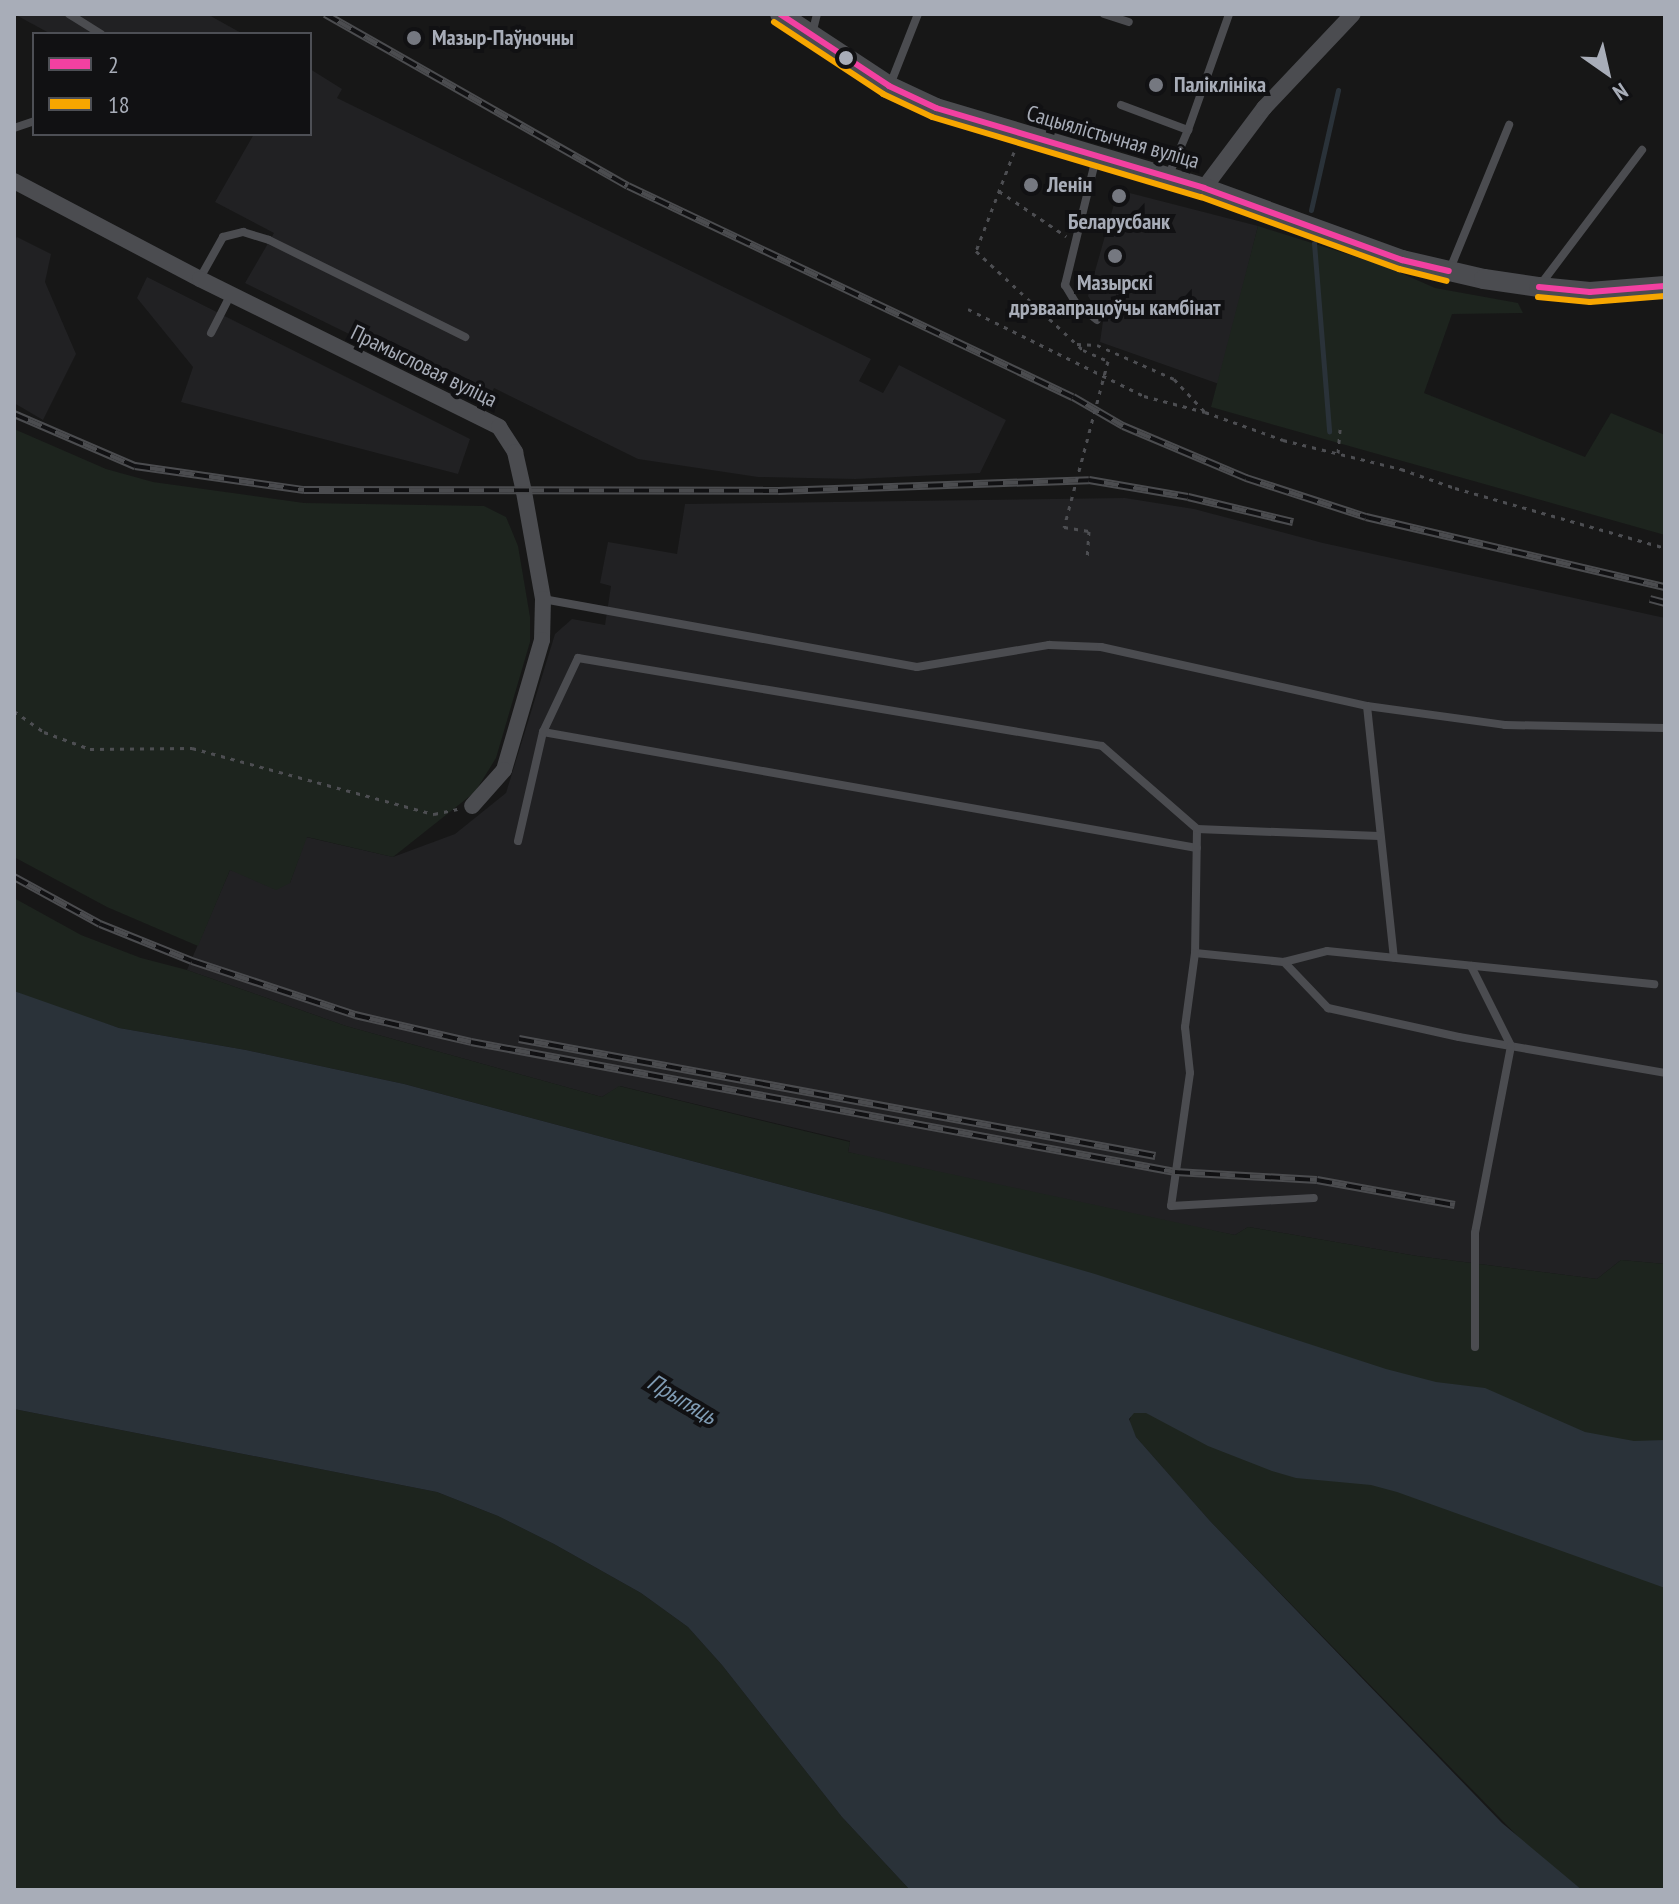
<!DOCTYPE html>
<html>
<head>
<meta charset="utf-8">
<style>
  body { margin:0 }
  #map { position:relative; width:1679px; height:1904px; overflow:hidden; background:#171717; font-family:"PT Sans Narrow",sans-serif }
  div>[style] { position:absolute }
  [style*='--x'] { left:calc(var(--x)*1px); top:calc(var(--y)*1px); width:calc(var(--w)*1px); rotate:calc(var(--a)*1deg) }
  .built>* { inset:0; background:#212123 }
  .green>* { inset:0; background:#1d241e }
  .water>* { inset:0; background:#2a3239 }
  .stream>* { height:5px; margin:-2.5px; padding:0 2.5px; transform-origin:2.5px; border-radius:2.5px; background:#2a3239 }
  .path>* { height:3px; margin-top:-1.5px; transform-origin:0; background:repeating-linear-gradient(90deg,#4d4e52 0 4px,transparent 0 10px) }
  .service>* { height:8px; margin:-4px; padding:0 4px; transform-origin:4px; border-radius:4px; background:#4b4c50 }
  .minor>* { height:16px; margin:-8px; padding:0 8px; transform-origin:8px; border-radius:8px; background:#4b4c50 }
  .tertiary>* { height:20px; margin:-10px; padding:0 10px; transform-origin:10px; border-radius:10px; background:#4b4c50 }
  .rail>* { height:8px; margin-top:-4px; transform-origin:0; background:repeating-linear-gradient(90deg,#111113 0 15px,#4b4c4f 0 30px); box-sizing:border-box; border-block:2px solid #4b4c4f }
  .path-bridge>* { height:3px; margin-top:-1.5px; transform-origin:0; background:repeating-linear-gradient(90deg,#4d4e52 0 4px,transparent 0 10px) }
  .bus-1>* { height:6px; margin:-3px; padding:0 3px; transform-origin:3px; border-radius:3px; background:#f240a1 }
  .bus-2>* { height:6px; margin:-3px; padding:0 3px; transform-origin:3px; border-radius:3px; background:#f7a600 }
  .dots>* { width:22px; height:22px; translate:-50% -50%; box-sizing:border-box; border:4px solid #111113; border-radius:50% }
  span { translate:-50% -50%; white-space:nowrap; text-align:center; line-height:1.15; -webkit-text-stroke:8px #111113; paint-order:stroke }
  .poi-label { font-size:22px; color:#a8adb8; font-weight:700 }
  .left { translate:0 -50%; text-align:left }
  .street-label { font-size:22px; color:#a8adb8 }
  .water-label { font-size:24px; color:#7f9bb3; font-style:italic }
  .frame { position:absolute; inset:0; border:16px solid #a8adb8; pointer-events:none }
  .legend { position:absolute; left:32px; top:32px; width:280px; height:104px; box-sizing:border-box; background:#111113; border:2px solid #4d4f55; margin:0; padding:10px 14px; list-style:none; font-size:24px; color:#a8adb8 }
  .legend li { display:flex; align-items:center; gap:16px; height:40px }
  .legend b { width:40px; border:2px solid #4d4f55 }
  .north { position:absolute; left:1567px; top:32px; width:80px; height:80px; -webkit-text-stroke:6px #111113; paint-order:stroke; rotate:146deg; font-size:22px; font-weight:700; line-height:32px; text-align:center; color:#a8adb8 }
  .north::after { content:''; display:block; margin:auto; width:28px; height:36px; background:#a8adb8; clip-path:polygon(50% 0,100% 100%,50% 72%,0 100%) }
</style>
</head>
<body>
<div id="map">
  <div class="built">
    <div style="clip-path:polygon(14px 14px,207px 14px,243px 34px,51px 34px)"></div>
    <div style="clip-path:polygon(310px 69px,342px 89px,337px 98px,871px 359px,859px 381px,883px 393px,899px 365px,1006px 420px,980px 473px,855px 479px,758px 477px,638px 459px,494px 388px,491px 395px,438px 370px,435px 376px,245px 283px,274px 233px,215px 202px,254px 134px,310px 134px)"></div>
    <div style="clip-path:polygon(1118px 190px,1258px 226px,1219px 384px,1100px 342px,1103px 321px,1088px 296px)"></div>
    <div style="clip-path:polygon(17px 237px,51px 254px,45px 282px,76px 354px,43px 420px,14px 403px,14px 241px)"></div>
    <div style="clip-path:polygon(147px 277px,470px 439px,458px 474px,181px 402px,193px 367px,137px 298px)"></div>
    <div style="clip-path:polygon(1125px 498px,1194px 509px,1323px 543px,1665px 618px,1665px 1264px,1621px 1260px,1597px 1279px,1417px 1256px,1248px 1227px,1235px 1235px,972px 1184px,848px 1152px,850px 1141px,620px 1086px,602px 1097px,346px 1026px,187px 970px,230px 870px,290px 883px,306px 837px,393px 857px,455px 834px,506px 793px,555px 634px,572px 619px,605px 625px,611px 586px,600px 583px,608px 542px,677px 554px,685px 504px)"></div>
  </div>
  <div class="green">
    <div style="clip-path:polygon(1258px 226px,1385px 266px,1435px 288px,1518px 303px,1523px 313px,1452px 314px,1424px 393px,1585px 457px,1611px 413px,1665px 435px,1665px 535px,1211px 407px)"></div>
    <div style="clip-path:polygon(14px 429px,106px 469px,153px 482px,304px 503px,484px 506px,506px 517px,518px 546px,530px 617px,530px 642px,496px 758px,475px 792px,393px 857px,307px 837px,290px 883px,276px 890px,230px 870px,198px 946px,107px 907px,14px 857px)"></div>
    <div style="clip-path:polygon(14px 898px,81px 935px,141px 958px,187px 970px,346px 1026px,602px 1097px,619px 1086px,850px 1142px,848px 1152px,1235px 1235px,1248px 1227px,1417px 1256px,1597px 1279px,1621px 1260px,1665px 1264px,1665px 1890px,1582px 1890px,1535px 1854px,1210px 1521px,1136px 1437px,1129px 1423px,1131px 1416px,875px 1210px,404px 1084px,246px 1050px,119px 1028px,44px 1004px,14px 991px)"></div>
    <div style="clip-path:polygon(14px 1409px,437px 1492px,498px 1516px,554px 1544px,641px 1593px,688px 1627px,722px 1665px,842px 1817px,910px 1890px,14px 1890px)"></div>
  </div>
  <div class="water">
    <div style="clip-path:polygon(14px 991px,119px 1028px,246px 1050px,404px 1084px,875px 1210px,1095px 1274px,1386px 1369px,1436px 1382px,1485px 1388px,1585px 1432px,1634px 1441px,1665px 1440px,1665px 1588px,1397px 1492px,1371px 1485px,1296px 1478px,1272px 1471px,1208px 1446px,1146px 1413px,1134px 1413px,1129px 1419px,1136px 1437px,1210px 1521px,1502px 1823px,1582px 1890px,910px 1890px,842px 1817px,722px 1665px,688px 1627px,641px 1593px,554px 1544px,498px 1516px,437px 1492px,14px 1409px)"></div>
  </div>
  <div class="stream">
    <div style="--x:1311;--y:210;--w:123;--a:-77.3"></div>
    <div style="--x:1314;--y:243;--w:189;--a:85.4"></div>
  </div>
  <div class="path">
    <div style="--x:1014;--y:152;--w:106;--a:111"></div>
    <div style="--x:976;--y:251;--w:146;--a:42.8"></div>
    <div style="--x:999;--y:191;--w:81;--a:33.9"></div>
    <div style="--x:968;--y:309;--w:196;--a:26.3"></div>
    <div style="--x:1144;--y:396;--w:63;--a:14.7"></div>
    <div style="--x:1077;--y:344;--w:20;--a:3"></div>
    <div style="--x:1097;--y:345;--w:84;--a:23.8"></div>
    <div style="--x:1174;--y:379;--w:45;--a:46.8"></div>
    <div style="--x:1205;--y:412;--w:83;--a:19.7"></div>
    <div style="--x:1283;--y:440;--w:122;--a:13.8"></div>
    <div style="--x:1401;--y:469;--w:57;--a:19.4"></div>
    <div style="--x:1455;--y:488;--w:218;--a:15.9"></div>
    <div style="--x:1338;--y:453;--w:24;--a:-85"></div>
    <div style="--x:14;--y:711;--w:37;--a:35"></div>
    <div style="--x:44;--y:732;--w:49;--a:20.3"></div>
    <div style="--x:90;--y:749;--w:102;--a:-0.6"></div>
    <div style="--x:192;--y:748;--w:251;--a:15.3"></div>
    <div style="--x:434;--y:814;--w:24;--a:-12"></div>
  </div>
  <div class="service">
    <div style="--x:69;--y:14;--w:38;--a:32"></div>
    <div style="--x:1104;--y:14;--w:26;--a:18"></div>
    <div style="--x:812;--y:34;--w:21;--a:-76"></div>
    <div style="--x:890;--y:85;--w:76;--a:-68.5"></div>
    <div style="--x:1121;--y:105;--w:72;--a:20.5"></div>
    <div style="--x:1188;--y:130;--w:51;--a:113.1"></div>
    <div style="--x:14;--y:128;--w:21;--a:-19"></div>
    <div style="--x:1188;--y:130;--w:123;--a:-70.5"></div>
    <div style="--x:1096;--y:158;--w:131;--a:103.7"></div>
    <div style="--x:1065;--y:285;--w:21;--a:59"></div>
    <div style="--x:1076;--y:303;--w:27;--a:39"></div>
    <div style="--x:1450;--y:269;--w:156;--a:-67.7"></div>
    <div style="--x:200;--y:278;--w:47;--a:-60.7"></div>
    <div style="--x:223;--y:237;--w:21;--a:-14"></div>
    <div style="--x:243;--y:232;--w:27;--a:17"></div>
    <div style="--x:269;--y:240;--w:219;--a:26.3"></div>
    <div style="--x:1541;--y:284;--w:168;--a:-53"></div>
    <div style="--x:211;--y:333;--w:44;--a:-62.9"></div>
    <div style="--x:543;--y:599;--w:380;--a:10.3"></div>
    <div style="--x:917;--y:667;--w:134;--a:-9.5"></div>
    <div style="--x:1049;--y:645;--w:52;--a:2.2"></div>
    <div style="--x:1101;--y:647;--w:272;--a:12.5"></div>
    <div style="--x:1367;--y:706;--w:139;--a:7.8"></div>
    <div style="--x:1505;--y:725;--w:160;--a:1.1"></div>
    <div style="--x:1367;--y:706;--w:253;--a:83.9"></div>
    <div style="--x:543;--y:732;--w:664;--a:10.06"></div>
    <div style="--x:1197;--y:829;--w:124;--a:90.9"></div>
    <div style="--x:1195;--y:953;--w:89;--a:5.8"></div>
    <div style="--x:1284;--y:962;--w:64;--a:46.3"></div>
    <div style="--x:1328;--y:1008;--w:134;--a:12.5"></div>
    <div style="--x:1459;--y:1037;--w:209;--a:9.9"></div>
    <div style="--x:518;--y:841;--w:112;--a:-77.1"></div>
    <div style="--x:543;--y:732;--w:82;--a:-64.7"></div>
    <div style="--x:578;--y:658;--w:531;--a:9.53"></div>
    <div style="--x:1102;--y:746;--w:126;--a:41.1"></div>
    <div style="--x:1197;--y:829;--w:182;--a:2.2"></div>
    <div style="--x:1195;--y:953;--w:75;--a:97.7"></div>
    <div style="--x:1185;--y:1027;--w:46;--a:83.8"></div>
    <div style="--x:1190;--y:1073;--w:134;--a:98.1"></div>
    <div style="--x:1171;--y:1206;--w:143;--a:-3.2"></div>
    <div style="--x:1284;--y:962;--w:44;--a:-14.3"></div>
    <div style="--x:1327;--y:951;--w:329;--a:5.8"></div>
    <div style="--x:1471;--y:966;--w:89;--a:63.4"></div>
    <div style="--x:1511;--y:1046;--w:190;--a:100.9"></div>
    <div style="--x:1475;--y:1233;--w:114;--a:90"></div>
  </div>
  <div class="minor">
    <div style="--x:14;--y:181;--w:210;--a:27.8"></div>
    <div style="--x:200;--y:279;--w:334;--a:26.3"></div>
    <div style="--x:499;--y:427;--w:30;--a:57"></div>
    <div style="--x:515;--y:452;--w:41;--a:77.3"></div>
    <div style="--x:524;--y:492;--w:109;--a:79.9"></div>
    <div style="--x:543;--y:599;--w:41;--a:91.4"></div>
    <div style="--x:542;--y:640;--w:135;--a:106.3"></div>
    <div style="--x:504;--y:770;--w:48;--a:131.6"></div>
    <div style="--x:1204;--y:188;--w:100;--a:-53.1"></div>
    <div style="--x:1264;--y:108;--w:129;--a:-46.6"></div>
  </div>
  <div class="tertiary">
    <div style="--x:780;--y:14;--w:131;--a:33.4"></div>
    <div style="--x:889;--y:86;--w:52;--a:25.1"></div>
    <div style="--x:936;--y:108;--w:280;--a:16.6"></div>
    <div style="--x:1204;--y:188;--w:211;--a:20"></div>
    <div style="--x:1402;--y:260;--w:84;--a:13"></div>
    <div style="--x:1484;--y:279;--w:56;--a:8.3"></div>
    <div style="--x:1539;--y:287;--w:51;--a:5.6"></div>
    <div style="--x:1590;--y:292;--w:75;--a:-4.6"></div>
  </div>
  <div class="rail">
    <div style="--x:325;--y:14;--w:348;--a:29.6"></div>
    <div style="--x:628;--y:186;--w:492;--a:25.4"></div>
    <div style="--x:1073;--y:397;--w:58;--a:30.1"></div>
    <div style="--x:1123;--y:426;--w:134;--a:22.9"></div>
    <div style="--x:1246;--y:478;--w:126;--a:18"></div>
    <div style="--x:1366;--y:517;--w:307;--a:13.2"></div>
    <div style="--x:14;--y:414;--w:132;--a:23.3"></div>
    <div style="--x:135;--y:466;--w:171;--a:8.1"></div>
    <div style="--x:304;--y:490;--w:474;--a:0.1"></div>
    <div style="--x:778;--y:491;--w:311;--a:-2"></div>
    <div style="--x:1089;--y:480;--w:100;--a:9.7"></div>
    <div style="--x:1188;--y:497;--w:108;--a:13.4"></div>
    <div style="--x:1650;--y:599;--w:16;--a:15"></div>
    <div style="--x:14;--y:877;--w:98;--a:28.7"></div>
    <div style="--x:100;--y:924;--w:99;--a:21.9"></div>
    <div style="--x:192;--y:961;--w:172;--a:18.3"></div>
    <div style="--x:355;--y:1015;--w:119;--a:13.1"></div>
    <div style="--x:471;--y:1042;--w:716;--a:10.46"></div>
    <div style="--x:1175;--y:1172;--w:142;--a:3.2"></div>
    <div style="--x:1317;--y:1180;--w:140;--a:10.3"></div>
    <div style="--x:519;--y:1039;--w:647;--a:10.42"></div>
  </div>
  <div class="path-bridge">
    <div style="--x:1083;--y:350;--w:27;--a:24"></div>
    <div style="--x:1108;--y:361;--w:172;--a:104.8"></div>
    <div style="--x:1064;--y:527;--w:25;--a:9"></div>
    <div style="--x:1089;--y:531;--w:29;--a:94"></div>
  </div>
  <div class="bus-1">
    <div style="--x:780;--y:14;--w:131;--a:33.4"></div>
    <div style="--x:889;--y:86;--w:52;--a:25.1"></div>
    <div style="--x:936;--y:108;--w:280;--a:16.6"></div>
    <div style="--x:1204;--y:188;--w:211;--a:20"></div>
    <div style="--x:1402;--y:260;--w:48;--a:13.2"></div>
    <div style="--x:1539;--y:287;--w:51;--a:5.6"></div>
    <div style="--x:1590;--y:292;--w:75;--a:-4.6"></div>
  </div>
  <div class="bus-2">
    <div style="--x:774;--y:22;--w:131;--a:33.4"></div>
    <div style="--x:883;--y:94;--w:54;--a:25.1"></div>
    <div style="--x:932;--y:117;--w:281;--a:16.6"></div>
    <div style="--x:1201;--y:197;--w:211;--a:20"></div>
    <div style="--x:1399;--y:269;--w:49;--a:14"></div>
    <div style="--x:1538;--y:297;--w:52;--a:5.5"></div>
    <div style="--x:1590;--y:302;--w:75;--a:-4.6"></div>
  </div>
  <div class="dots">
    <div style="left:414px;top:38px;background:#757880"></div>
    <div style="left:846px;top:58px;background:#a8adb8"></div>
    <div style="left:1156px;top:85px;background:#757880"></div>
    <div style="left:1031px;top:185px;background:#757880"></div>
    <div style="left:1119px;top:196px;background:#757880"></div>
    <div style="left:1115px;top:256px;background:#757880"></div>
  </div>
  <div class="poi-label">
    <span class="left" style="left:432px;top:38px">Мазыр-Паўночны</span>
    <span class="left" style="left:1174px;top:85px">Паліклініка</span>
    <span class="left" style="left:1047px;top:185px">Ленін</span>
    <span style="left:1119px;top:222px">Беларусбанк</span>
    <span style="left:1115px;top:295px">Мазырскі<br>дрэваапрацоўчы камбінат</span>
  </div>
  <div class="street-label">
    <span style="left:1113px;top:137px;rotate:16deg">Сацыялістычная вуліца</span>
    <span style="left:424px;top:366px;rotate:26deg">Прамысловая вуліца</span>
  </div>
  <div class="water-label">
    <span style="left:682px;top:1399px;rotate:31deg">Прыпяць</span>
  </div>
  <div class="frame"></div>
  <ul class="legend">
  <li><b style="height:10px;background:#f240a1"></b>2</li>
  <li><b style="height:10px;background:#f7a600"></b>18</li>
  </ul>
  <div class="north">N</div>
</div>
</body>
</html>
